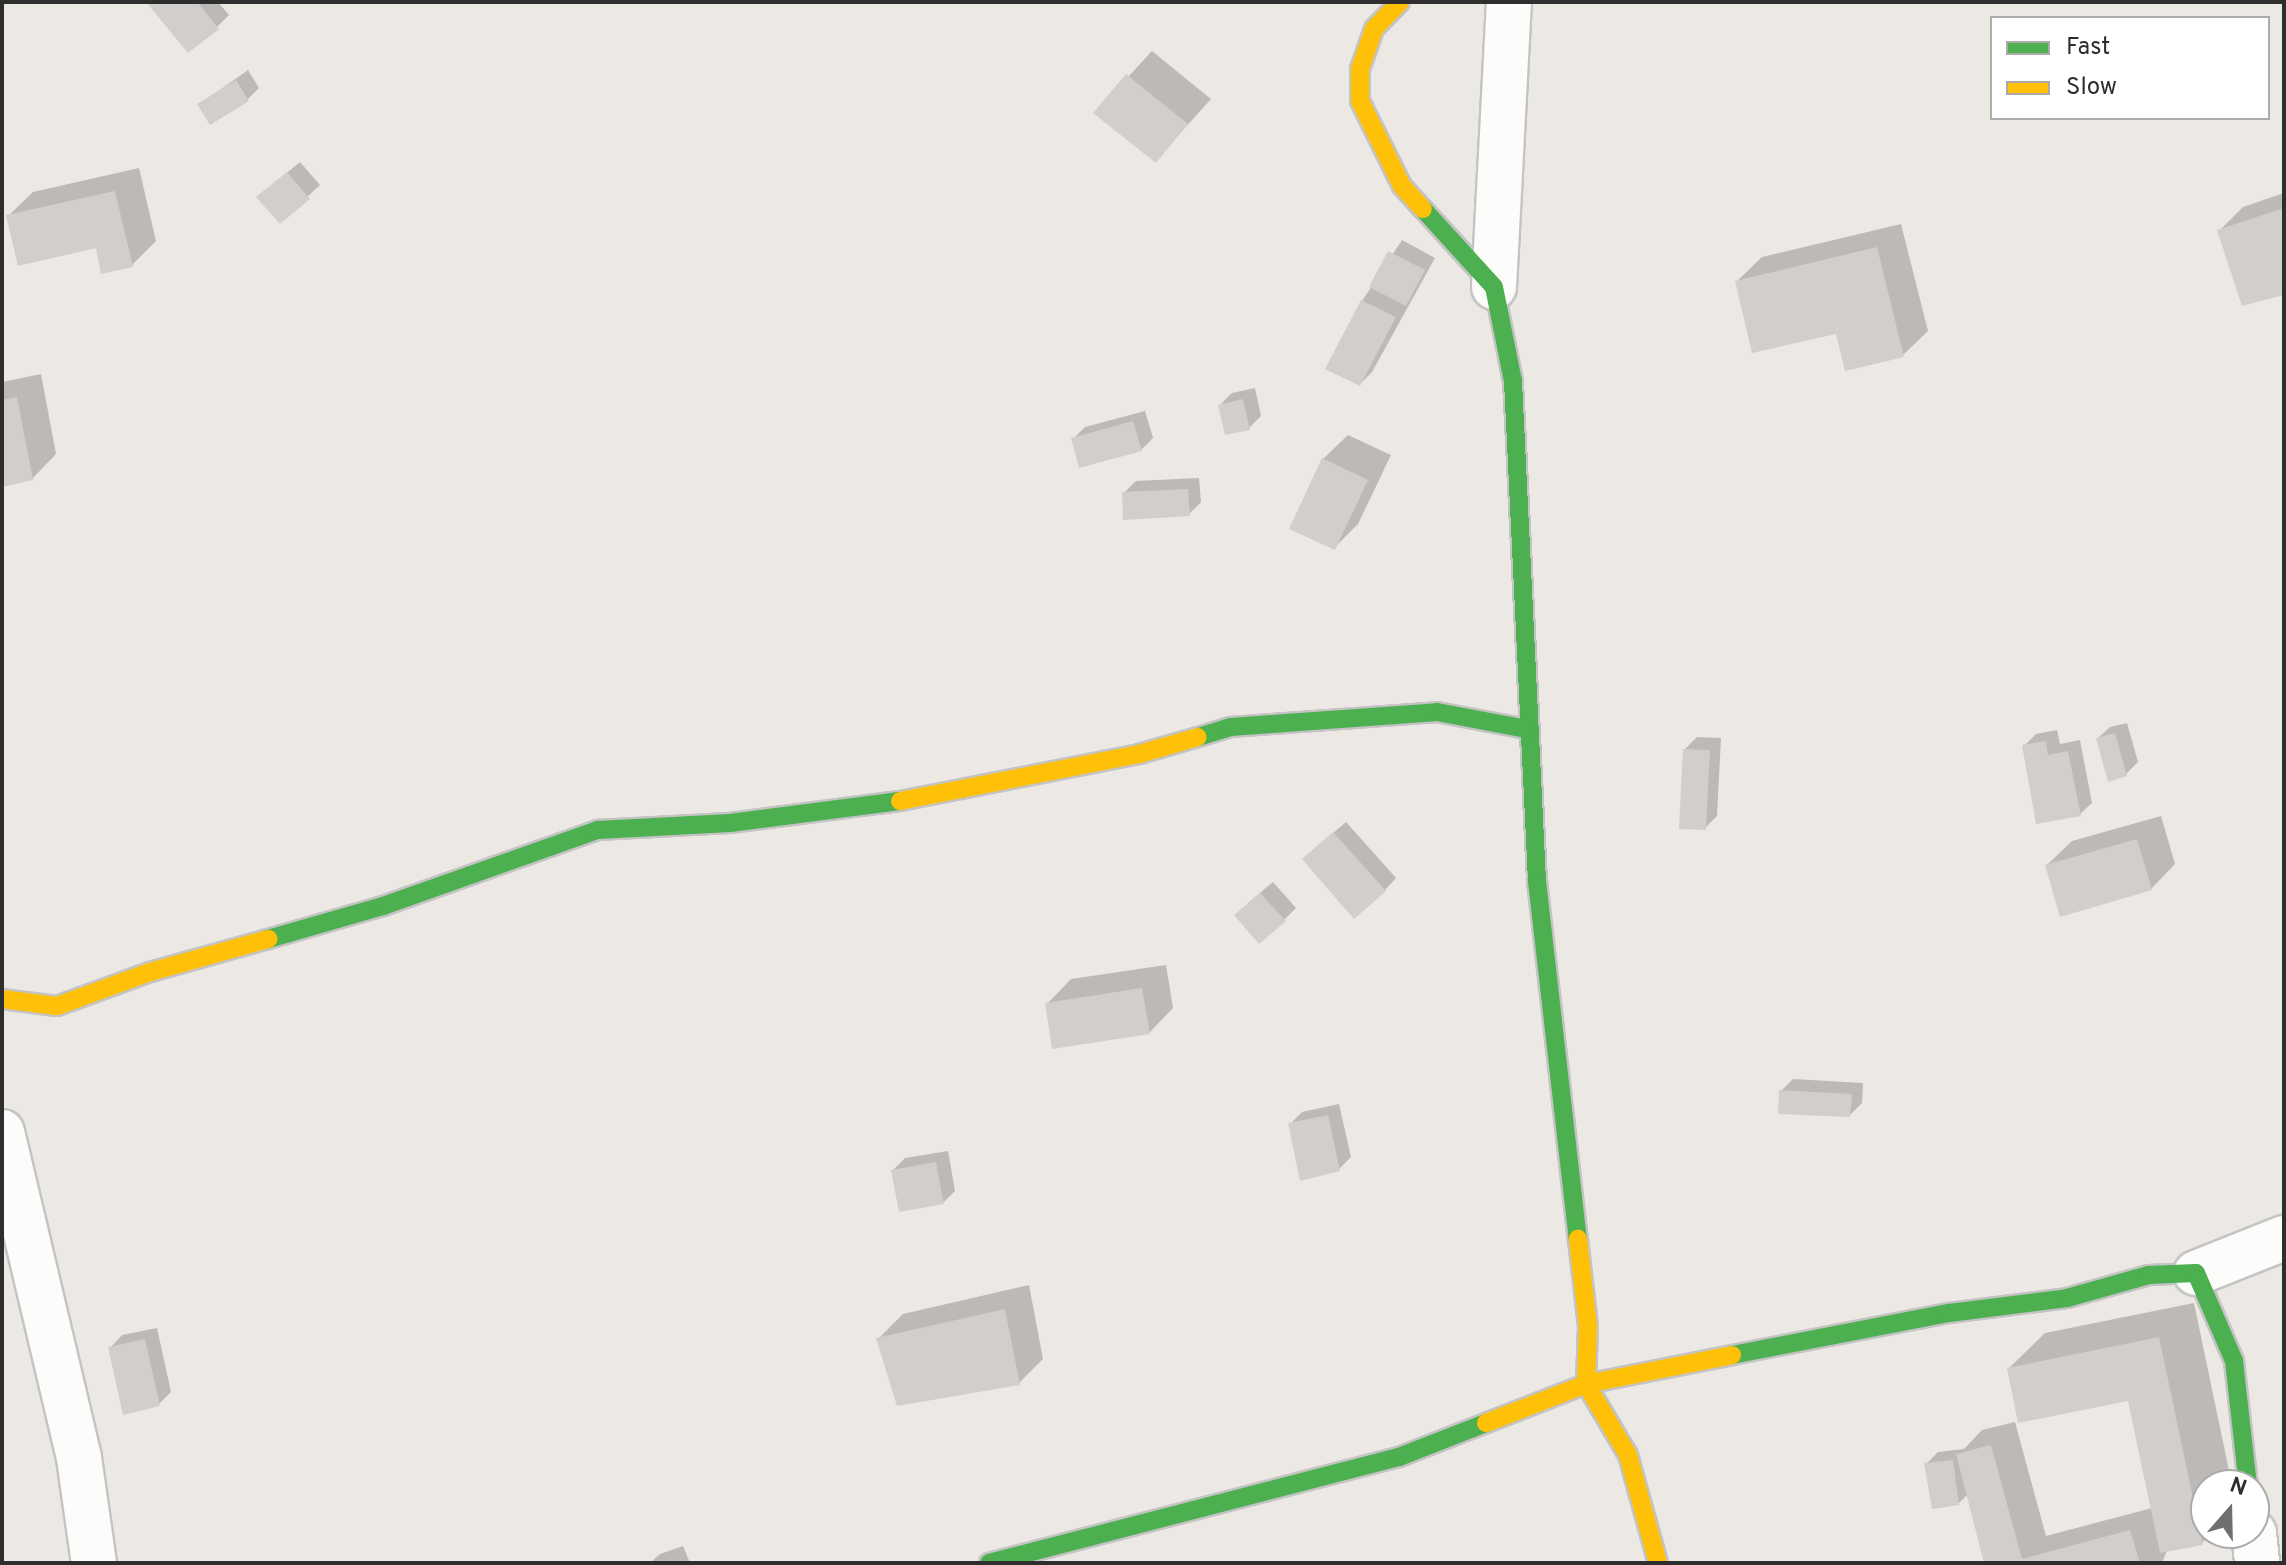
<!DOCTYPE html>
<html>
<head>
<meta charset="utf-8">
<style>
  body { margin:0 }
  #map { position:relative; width:2286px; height:1565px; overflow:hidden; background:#ece8e4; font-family:Overpass,sans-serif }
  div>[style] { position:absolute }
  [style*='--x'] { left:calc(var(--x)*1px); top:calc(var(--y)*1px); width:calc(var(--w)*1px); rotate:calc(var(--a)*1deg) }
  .shadow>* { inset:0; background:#0003 }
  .building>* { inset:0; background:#d1cecb }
  .roads { filter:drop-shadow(2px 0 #c5c4c5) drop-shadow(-2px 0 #c5c4c5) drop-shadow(0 2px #c5c4c5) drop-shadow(0 -2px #c5c4c5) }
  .street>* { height:44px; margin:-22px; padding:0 22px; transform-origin:22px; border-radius:22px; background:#fcfcfb }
  .fast>* { height:18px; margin:-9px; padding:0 9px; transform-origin:9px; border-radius:9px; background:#4caf50 }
  .slow>* { height:18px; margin:-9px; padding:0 9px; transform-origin:9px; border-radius:9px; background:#ffc107 }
  span { translate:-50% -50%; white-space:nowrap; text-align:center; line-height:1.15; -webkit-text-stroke:6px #fff; paint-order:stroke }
  .frame { position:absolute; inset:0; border:4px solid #2e2e2e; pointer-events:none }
  .legend { position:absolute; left:1990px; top:16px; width:280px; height:104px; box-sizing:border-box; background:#fff; border:2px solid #ababab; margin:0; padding:10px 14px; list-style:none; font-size:24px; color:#2e2e2e }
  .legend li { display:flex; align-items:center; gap:16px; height:40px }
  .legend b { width:40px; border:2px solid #ababab }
  .north { position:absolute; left:2190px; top:1469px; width:80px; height:80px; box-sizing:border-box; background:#fff; border:2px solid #ababab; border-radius:50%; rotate:20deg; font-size:22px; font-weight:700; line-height:32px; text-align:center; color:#2e2e2e }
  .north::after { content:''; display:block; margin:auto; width:28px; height:36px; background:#706f6e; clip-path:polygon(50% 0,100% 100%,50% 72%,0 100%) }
</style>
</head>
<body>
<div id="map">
  <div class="shadow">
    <div style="clip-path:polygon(148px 2px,218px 2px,229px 15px,217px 27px)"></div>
    <div style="clip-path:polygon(1152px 51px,1211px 99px,1155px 161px,1096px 112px)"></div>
    <div style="clip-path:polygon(248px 70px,259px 88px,247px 100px,200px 104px)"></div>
    <div style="clip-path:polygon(300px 162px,320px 185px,280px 222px,271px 186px)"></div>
    <div style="clip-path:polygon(139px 168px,156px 241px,132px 265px,98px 246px,8px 216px,33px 192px)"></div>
    <div style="clip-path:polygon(2284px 193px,2284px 292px,2219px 231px,2243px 207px)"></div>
    <div style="clip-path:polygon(1901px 224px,1928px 331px,1903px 355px,1837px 331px,1737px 281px,1762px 257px)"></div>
    <div style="clip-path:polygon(1402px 240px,1435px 258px,1372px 372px,1360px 384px,1362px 301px)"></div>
    <div style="clip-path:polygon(41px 374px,56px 454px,32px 479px,2px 485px,2px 382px)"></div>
    <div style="clip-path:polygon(1255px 388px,1261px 416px,1249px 428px,1220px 405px,1232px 393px)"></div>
    <div style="clip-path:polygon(1145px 411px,1153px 438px,1141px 450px,1073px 439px,1085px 427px)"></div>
    <div style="clip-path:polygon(1348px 435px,1391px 455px,1358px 524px,1334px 548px,1323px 459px)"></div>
    <div style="clip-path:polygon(1199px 478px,1201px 502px,1189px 514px,1124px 493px,1136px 481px)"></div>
    <div style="clip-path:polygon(2127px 723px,2138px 762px,2126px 774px,2098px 738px,2110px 727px)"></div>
    <div style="clip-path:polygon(2057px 730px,2060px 744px,2080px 740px,2092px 803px,2080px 814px,2024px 746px,2036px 734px)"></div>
    <div style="clip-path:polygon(1697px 737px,1721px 738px,1717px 816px,1705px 828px,1685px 749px)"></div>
    <div style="clip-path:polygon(2161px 816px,2175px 864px,2151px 889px,2047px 865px,2072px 841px)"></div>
    <div style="clip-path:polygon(1346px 822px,1396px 878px,1385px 890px,1316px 848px)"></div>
    <div style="clip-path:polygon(1273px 882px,1296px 908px,1284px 920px,1248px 903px)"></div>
    <div style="clip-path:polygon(1166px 965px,1173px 1008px,1149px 1033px,1047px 1004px,1071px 979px)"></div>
    <div style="clip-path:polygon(1793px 1079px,1863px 1083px,1862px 1103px,1850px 1115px,1781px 1091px)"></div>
    <div style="clip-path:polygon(1339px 1104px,1351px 1157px,1339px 1169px,1290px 1124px,1302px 1112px)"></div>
    <div style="clip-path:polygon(948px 1151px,955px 1191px,943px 1203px,893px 1170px,905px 1158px)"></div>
    <div style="clip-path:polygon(1029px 1285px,1043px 1359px,1019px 1383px,879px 1338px,903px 1314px)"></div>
    <div style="clip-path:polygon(2194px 1303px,2232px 1485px,2206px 1485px,2206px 1533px,2212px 1533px,2202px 1543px,2167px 1550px,2162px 1563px,1986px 1563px,1968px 1494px,1958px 1504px,1926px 1464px,1938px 1452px,1964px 1449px,1982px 1430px,2015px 1422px,2046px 1536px,2152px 1508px,2130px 1399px,2009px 1368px,2045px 1333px)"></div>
    <div style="clip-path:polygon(157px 1328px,171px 1392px,159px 1404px,111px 1347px,122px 1335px)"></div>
    <div style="clip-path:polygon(683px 1546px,690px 1563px,650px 1563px,660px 1554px)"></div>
  </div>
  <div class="building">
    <div style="clip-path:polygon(146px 2px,197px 2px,219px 29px,188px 53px)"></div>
    <div style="clip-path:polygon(1126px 74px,1188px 124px,1156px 163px,1093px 113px)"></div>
    <div style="clip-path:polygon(236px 80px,249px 101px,210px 125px,197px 104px)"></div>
    <div style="clip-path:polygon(287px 172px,310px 199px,280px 224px,256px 197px)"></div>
    <div style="clip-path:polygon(115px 191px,133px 267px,101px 274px,96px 248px,18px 266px,6px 215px)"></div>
    <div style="clip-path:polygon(2284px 208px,2284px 295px,2242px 306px,2217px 230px)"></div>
    <div style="clip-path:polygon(1877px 247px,1904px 357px,1845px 371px,1836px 334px,1752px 353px,1735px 281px)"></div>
    <div style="clip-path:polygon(1388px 251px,1425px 270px,1406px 306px,1369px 287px)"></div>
    <div style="clip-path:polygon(1361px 300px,1396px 317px,1360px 386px,1325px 369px)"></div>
    <div style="clip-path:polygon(17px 397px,33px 480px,2px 487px,2px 400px)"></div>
    <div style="clip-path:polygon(1243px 399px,1250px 430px,1225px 435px,1218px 405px)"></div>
    <div style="clip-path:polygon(1133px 421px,1142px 451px,1079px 468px,1071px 438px)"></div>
    <div style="clip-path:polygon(1322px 458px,1368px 480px,1335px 550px,1289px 529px)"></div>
    <div style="clip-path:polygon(1188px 489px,1190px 516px,1123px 520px,1122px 492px)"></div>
    <div style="clip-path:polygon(2115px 733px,2127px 776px,2108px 782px,2096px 738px)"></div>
    <div style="clip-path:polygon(2046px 741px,2048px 755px,2068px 751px,2081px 816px,2036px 824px,2022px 745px)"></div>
    <div style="clip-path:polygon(1683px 749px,1710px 750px,1706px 830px,1679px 829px)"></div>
    <div style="clip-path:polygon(1333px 832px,1386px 891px,1354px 919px,1302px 859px)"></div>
    <div style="clip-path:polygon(2137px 839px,2152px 890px,2060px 917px,2045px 865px)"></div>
    <div style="clip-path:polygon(1260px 893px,1286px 921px,1259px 944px,1234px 915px)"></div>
    <div style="clip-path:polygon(1142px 988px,1150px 1034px,1052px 1049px,1045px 1003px)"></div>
    <div style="clip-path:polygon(1779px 1090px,1852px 1094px,1850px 1117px,1778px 1114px)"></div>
    <div style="clip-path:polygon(1328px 1115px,1340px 1171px,1300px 1181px,1288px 1123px)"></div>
    <div style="clip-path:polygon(936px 1162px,944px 1204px,899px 1212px,891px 1170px)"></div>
    <div style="clip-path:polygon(1005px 1309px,1020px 1385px,897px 1406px,876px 1338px)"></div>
    <div style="clip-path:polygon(2159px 1337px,2203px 1545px,2160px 1553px,2128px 1401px,2018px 1423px,2007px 1368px)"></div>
    <div style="clip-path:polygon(145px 1339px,160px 1406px,123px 1415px,108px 1347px)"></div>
    <div style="clip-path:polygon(1991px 1445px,2022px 1559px,2130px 1530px,2140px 1563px,1984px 1563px,1956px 1454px)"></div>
    <div style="clip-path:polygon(1953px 1460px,1959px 1505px,1932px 1509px,1924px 1463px)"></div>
  </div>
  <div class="roads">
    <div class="street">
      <div style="--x:1494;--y:287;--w:285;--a:-87"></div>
      <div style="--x:2;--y:1132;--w:335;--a:76.7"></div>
      <div style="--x:79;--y:1458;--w:106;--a:81.9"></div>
      <div style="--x:2196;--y:1273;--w:95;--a:-21.7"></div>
      <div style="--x:2254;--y:1533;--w:30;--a:84"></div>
    </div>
    <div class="fast">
      <div style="--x:1423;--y:209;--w:105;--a:47.7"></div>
      <div style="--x:1494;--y:287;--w:96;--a:78.6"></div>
      <div style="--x:1513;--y:381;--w:501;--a:87.25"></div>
      <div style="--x:1537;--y:881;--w:360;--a:83.5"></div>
      <div style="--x:1198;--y:737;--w:34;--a:-17"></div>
      <div style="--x:1230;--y:727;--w:208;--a:-4.1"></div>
      <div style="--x:1437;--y:712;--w:92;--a:10.7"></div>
      <div style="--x:268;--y:939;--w:120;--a:-16"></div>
      <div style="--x:383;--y:906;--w:228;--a:-19.5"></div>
      <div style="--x:598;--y:830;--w:132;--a:-3"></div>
      <div style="--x:730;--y:823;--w:171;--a:-7.4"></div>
      <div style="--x:1732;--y:1355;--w:221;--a:-11"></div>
      <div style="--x:1949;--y:1313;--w:119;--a:-7.2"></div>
      <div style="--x:2067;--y:1298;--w:85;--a:-15.7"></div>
      <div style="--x:2149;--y:1275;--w:47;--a:-2.4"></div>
      <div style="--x:2196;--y:1273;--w:96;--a:66.6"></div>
      <div style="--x:2234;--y:1361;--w:125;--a:83.6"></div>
      <div style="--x:989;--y:1563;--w:423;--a:-14.5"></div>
      <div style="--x:1399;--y:1457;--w:93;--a:-21.3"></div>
    </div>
    <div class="slow">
      <div style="--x:1400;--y:2;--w:37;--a:134"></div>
      <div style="--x:1374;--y:29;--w:42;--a:109.3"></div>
      <div style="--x:1360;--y:69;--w:32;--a:90"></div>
      <div style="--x:1360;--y:101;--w:95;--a:63.7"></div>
      <div style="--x:1402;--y:186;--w:31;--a:48"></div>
      <div style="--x:900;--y:801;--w:244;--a:-11.1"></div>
      <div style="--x:1139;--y:754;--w:61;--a:-16.1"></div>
      <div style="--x:2;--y:999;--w:55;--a:7.3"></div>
      <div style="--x:57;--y:1006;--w:99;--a:-20.1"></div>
      <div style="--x:150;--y:972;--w:123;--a:-15.6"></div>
      <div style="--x:1486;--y:1423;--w:107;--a:-21.3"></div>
      <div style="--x:1586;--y:1384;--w:58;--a:-88"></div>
      <div style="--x:1588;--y:1326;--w:88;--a:-96.6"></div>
      <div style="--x:1658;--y:1563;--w:112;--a:-105.5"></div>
      <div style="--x:1628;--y:1455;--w:82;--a:-120.6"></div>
      <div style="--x:1586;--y:1384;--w:149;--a:-11.2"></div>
    </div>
  </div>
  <div class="frame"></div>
  <ul class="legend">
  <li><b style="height:10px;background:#4caf50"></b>Fast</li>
  <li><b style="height:10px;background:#ffc107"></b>Slow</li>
  </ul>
  <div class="north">N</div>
</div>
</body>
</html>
